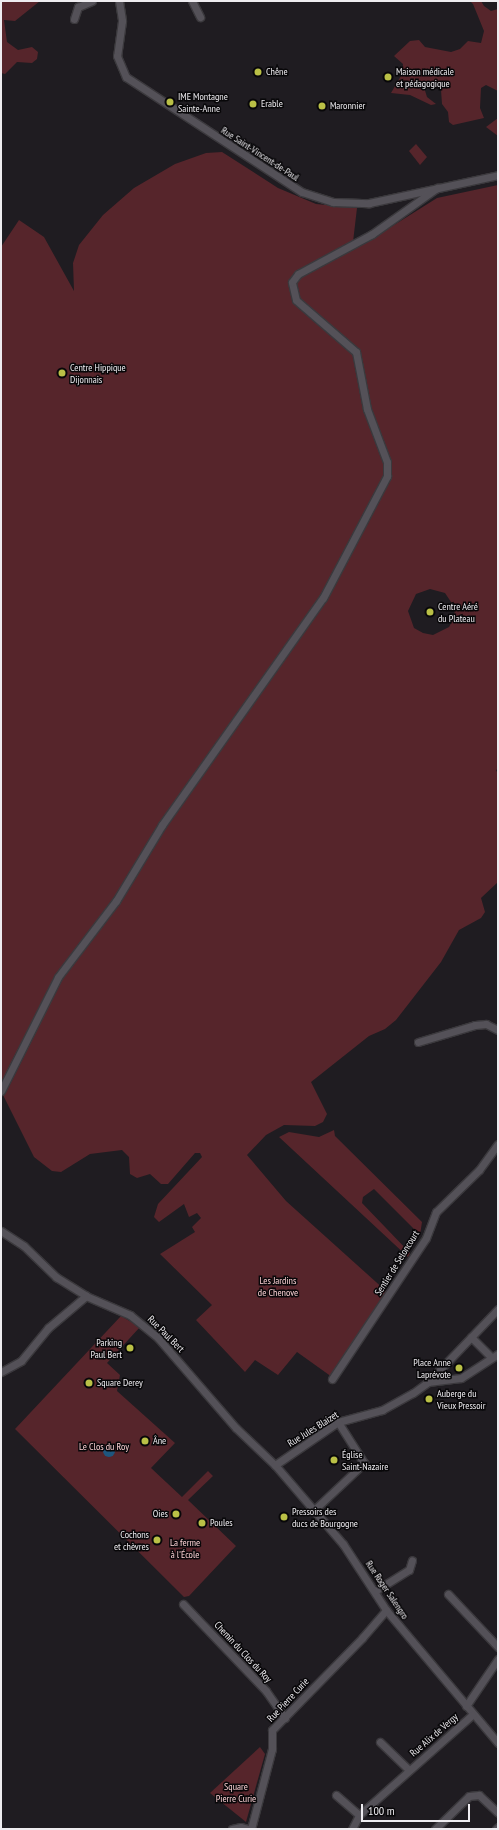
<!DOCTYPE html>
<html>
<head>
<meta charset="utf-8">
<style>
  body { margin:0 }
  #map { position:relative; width:499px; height:1830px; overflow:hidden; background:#1f1c21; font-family:"PT Sans Narrow",sans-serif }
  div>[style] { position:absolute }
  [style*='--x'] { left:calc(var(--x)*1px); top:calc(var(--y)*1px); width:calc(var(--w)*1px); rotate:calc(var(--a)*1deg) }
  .green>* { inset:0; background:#56252b }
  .water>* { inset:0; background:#1e567e }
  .round { border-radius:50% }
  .roads { filter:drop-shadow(1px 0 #3b393d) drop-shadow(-1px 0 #3b393d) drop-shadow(0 1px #3b393d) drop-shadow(0 -1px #3b393d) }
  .minor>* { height:7px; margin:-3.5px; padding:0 3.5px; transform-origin:3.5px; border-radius:3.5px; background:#545158 }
  .dots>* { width:11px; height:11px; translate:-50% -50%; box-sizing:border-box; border:2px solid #080709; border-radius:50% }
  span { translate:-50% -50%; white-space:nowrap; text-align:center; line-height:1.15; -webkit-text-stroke:3px #080709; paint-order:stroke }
  .poi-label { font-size:10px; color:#eeecf0 }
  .left { translate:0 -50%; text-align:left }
  .right { translate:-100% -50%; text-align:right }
  .street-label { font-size:10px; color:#eeecf0 }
  .park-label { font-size:10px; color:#fbd1d4 }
  .frame { position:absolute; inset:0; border:2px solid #eeecf0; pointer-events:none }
  .scale { position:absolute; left:361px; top:1804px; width:109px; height:18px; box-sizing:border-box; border:2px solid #eeecf0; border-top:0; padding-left:5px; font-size:12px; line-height:14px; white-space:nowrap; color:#eeecf0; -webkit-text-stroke:3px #080709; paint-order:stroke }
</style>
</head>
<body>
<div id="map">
  <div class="green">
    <div style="clip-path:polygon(1px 1px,40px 1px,15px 21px,4px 20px,7px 42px,18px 50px,32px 47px,38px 52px,37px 59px,32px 63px,17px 62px,5px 74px,1px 73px)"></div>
    <div style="clip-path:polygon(470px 1px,481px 1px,484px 6px,491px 11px,498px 9px,498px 91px,486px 85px,481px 88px,480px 108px,484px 118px,453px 125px,449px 122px,448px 112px,442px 104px,441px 90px,437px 85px,423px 84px,427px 97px,436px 104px,431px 105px,410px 95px,391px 93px,402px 74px,403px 64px,394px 56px,410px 41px,419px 40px,425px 47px,451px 52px,460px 49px,468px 41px,481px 43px,484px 31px,473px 4px)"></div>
    <div style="clip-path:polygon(498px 118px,498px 136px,486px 127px)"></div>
    <div style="clip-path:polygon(416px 144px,427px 157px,420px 165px,409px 151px)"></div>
    <div style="clip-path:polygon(evenodd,222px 152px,278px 188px,316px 204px,357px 208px,353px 242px,368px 236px,375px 237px,437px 198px,498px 185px,498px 767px,496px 771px,498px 772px,498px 882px,481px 898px,485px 912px,481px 918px,459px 930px,441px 962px,396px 1020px,385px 1029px,369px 1036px,311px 1082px,327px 1114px,323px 1122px,315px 1126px,284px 1125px,266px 1135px,247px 1155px,286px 1201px,386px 1291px,332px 1377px,297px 1352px,278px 1375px,255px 1360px,245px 1372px,196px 1320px,212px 1305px,160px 1254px,195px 1232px,192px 1227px,201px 1218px,197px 1213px,189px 1217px,184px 1204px,159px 1222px,154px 1217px,158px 1204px,202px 1157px,200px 1153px,195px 1153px,168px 1184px,161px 1184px,150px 1174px,137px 1178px,130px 1174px,129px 1157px,122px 1150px,90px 1154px,61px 1172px,52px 1171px,34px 1157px,1px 1091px,1px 247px,19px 220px,44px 237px,74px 291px,73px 263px,79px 245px,103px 215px,134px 188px,175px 164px,206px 153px,222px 152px,430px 589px,445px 593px,455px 608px,454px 618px,449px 627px,433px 635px,423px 633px,414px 628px,408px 611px,416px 594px,430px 589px)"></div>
    <div style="clip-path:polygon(334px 1130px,335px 1136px,422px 1222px,420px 1235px,374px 1189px,363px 1197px,362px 1203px,410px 1253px,408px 1257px,279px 1137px,289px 1132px,319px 1137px)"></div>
    <div style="clip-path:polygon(121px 1316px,140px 1327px,107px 1363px,120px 1375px,117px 1391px,175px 1443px,151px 1468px,182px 1497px,208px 1471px,213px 1476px,188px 1500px,236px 1546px,189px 1596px,184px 1597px,15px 1429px)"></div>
    <div style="clip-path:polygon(260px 1747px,265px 1754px,246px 1822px,210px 1793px)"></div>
  </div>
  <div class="water">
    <div class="round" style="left:103px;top:1445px;width:12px;height:12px"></div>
  </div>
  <div class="roads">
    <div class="minor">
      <div style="--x:119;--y:1;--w:20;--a:81"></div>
      <div style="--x:122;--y:21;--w:35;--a:98"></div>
      <div style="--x:117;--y:56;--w:23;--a:67"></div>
      <div style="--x:126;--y:77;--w:210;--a:33.2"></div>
      <div style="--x:302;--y:192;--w:33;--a:18"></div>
      <div style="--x:333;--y:202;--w:36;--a:2"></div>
      <div style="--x:369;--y:203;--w:132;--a:-12.2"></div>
      <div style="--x:192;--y:1;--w:18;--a:63"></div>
      <div style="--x:74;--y:19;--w:13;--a:-72"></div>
      <div style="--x:78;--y:7;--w:15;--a:-23"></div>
      <div style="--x:418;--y:1042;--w:59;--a:-16.6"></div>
      <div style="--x:475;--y:1025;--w:11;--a:-5"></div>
      <div style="--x:486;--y:1024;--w:13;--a:27"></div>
      <div style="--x:1;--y:1091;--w:127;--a:-63.4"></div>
      <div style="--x:58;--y:977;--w:96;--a:-52.7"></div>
      <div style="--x:116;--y:901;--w:89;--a:-58.8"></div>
      <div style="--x:162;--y:825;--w:278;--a:-54.7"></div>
      <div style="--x:323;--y:598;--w:138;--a:-62.3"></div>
      <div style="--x:387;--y:476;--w:14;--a:-90"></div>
      <div style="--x:387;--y:462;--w:57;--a:-110.7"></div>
      <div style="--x:367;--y:409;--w:58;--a:-100.9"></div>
      <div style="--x:356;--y:352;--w:79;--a:-139.1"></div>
      <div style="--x:296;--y:300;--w:18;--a:-103"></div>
      <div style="--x:292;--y:282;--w:10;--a:-53"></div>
      <div style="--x:298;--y:274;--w:84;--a:-28.4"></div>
      <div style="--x:372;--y:234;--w:80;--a:-35.3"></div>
      <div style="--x:1;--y:1231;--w:27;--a:33"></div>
      <div style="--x:24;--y:1246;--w:45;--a:44.1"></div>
      <div style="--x:56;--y:1277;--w:36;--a:32"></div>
      <div style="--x:86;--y:1296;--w:48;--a:23.4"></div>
      <div style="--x:130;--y:1315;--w:36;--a:39"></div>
      <div style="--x:158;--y:1338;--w:119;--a:49.1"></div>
      <div style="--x:236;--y:1428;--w:54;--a:43.5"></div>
      <div style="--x:275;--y:1465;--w:104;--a:49.3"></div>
      <div style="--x:343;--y:1544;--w:79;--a:56.9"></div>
      <div style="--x:386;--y:1610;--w:174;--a:49.9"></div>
      <div style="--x:471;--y:1337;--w:28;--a:45"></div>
      <div style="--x:1;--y:1372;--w:23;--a:-29"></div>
      <div style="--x:21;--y:1361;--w:43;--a:-50.7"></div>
      <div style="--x:48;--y:1328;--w:50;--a:-40.1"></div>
      <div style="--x:332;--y:1379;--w:169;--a:-56.3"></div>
      <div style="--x:426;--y:1238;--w:28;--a:-69"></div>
      <div style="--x:436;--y:1212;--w:60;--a:-44.3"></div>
      <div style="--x:479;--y:1170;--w:32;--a:-54"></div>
      <div style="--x:428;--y:1382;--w:33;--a:-7"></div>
      <div style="--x:461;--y:1378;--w:44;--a:-33"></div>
      <div style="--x:275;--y:1465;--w:76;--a:-34.3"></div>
      <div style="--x:338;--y:1422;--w:46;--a:-15.3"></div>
      <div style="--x:382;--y:1410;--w:35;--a:-29"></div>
      <div style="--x:413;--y:1393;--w:19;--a:-36"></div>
      <div style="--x:428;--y:1382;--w:101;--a:-46.2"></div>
      <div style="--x:314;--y:1510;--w:69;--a:-43.2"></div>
      <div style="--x:364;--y:1463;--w:49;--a:-122.4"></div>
      <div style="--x:375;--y:1591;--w:40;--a:-32"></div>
      <div style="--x:409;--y:1570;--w:10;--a:-73"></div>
      <div style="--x:448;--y:1594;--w:73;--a:46.7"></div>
      <div style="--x:183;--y:1604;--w:120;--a:46.3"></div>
      <div style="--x:266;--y:1691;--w:33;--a:55"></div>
      <div style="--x:466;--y:1706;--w:57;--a:-55.8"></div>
      <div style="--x:380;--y:1742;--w:40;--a:44"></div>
      <div style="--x:336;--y:1795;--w:30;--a:41"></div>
      <div style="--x:232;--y:1829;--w:9;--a:-13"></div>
      <div style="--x:241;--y:1827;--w:7;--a:16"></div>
      <div style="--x:251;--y:1829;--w:83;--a:-75.3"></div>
      <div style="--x:272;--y:1749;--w:19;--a:-90"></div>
      <div style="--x:272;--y:1730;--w:129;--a:-45.6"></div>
      <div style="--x:362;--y:1638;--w:37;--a:-49"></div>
      <div style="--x:352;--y:1829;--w:16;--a:-63"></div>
      <div style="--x:359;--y:1815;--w:151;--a:-41.5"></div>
      <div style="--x:435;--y:1829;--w:47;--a:-44.1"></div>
      <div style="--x:469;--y:1796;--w:10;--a:-6"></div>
      <div style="--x:479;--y:1795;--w:26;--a:43"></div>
      <div style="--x:496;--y:1829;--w:3;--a:-45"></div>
    </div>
  </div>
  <div class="dots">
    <div style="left:258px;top:72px;background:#bac046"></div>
    <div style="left:388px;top:77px;background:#bac046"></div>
    <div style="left:170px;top:102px;background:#bac046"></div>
    <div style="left:253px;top:104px;background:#bac046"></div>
    <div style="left:322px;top:106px;background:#bac046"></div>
    <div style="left:62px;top:373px;background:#bac046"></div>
    <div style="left:430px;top:612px;background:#bac046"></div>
    <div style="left:130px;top:1348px;background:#bac046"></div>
    <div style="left:459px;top:1368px;background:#bac046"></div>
    <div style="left:89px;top:1383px;background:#bac046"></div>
    <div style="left:429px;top:1399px;background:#bac046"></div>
    <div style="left:145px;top:1441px;background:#bac046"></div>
    <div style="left:334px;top:1460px;background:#bac046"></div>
    <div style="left:176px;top:1514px;background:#bac046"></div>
    <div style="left:284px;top:1517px;background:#bac046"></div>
    <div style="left:202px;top:1523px;background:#bac046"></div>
    <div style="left:157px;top:1540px;background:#bac046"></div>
  </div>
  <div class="poi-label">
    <span class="left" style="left:396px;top:77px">Maison médicale<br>et pédagogique</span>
    <span class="left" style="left:266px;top:72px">Chêne</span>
    <span class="left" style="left:178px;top:102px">IME Montagne<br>Sainte-Anne</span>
    <span class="left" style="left:261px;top:104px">Erable</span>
    <span class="left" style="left:330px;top:106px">Maronnier</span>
    <span class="left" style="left:70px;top:373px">Centre Hippique<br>Dijonnais</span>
    <span class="left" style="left:438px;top:612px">Centre Aéré<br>du Plateau</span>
    <span class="right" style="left:122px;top:1348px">Parking<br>Paul Bert</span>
    <span class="right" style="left:451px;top:1368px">Place Anne<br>Laprévote</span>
    <span class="left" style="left:97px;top:1383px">Square Derey</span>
    <span class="left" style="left:437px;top:1399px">Auberge du<br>Vieux Pressoir</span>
    <span class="left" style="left:153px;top:1441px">Âne</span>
    <span class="left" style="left:342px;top:1460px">Église<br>Saint-Nazaire</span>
    <span class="left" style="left:292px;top:1517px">Pressoirs des<br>ducs de Bourgogne</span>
    <span class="right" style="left:168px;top:1514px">Oies</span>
    <span class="left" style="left:210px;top:1523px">Poules</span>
    <span class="right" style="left:149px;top:1540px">Cochons<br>et chèvres</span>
  </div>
  <div class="street-label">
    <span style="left:260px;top:154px;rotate:33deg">Rue Saint-Vincent-de-Paul</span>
    <span style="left:397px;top:1263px;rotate:-58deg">Sentier de Seloncourt</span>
    <span style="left:166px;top:1334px;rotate:45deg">Rue Paul Bert</span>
    <span style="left:313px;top:1429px;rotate:-32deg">Rue Jules Blaizet</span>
    <span style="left:387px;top:1590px;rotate:56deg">Rue Roger Salengro</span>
    <span style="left:243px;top:1652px;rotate:47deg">Chemin du Clos du Roy</span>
    <span style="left:288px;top:1700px;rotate:-47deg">Rue Pierre Curie</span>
    <span style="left:434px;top:1735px;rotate:-41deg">Rue Alix de Vergy</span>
  </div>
  <div class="park-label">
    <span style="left:278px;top:1286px">Les Jardins<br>de Chenove</span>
    <span style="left:104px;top:1447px">Le Clos du Roy</span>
    <span style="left:185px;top:1548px">La ferme<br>à l'École</span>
    <span style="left:236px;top:1792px">Square<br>Pierre Curie</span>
  </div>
  <div class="frame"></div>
  <div class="scale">100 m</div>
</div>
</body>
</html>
